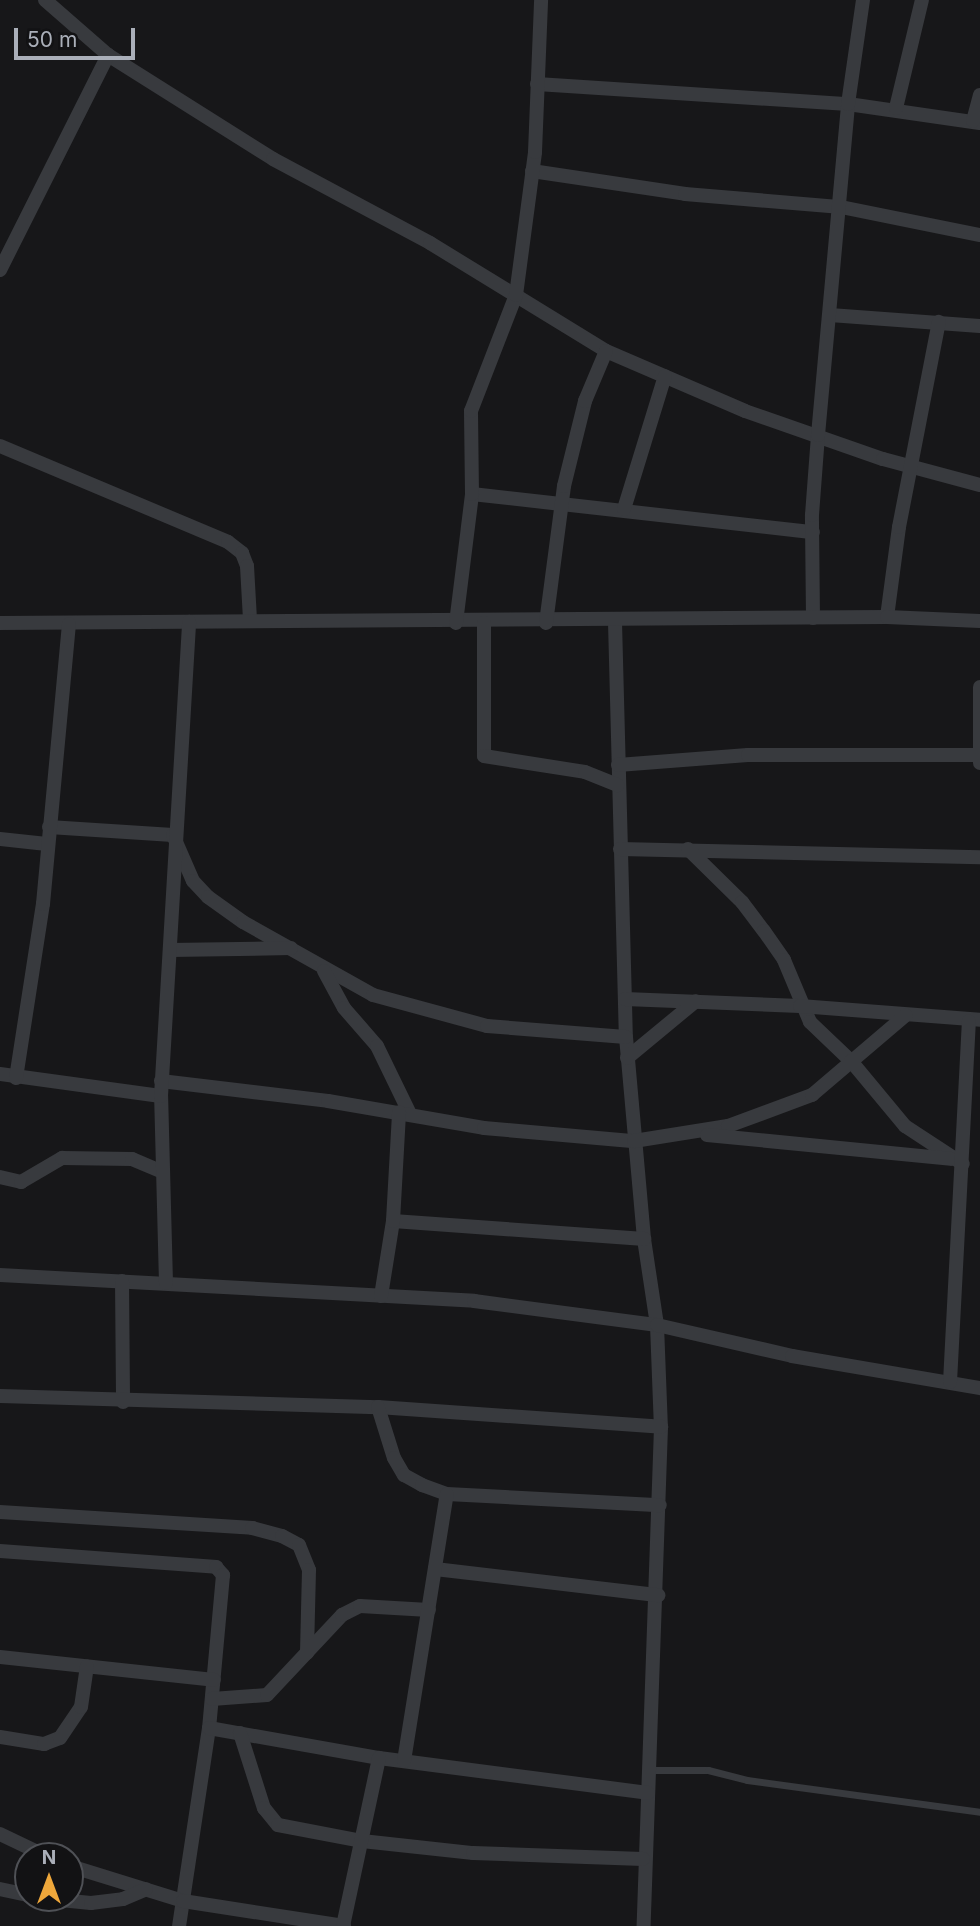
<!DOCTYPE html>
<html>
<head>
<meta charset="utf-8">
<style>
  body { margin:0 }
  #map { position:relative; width:980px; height:1926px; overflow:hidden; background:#171719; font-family:Inter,sans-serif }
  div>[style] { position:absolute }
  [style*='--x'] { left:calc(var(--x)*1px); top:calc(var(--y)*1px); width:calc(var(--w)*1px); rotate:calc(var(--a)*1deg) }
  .lane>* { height:7px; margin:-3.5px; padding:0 3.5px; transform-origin:3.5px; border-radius:3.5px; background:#383a3e }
  .street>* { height:14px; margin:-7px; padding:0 7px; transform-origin:7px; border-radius:7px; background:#383a3e }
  span { translate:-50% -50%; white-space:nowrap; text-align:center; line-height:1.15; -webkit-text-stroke:5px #121214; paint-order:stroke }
  .north { position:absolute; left:14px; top:1842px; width:70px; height:70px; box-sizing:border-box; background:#121214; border:2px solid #4f5156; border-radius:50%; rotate:0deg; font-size:19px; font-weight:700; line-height:28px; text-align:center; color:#aaafb9 }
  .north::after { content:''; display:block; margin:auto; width:24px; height:32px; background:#eea73b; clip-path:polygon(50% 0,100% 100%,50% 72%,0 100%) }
  .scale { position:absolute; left:14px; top:28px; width:121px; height:32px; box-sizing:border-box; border:4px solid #aaafb9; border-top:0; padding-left:9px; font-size:21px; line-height:24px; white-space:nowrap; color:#aaafb9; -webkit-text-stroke:5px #121214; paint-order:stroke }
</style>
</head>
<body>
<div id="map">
  <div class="lane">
    <div style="--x:650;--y:1770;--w:58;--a:0"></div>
    <div style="--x:708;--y:1770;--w:40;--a:14.4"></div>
    <div style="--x:747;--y:1780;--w:235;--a:7.8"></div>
  </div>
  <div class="street">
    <div style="--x:45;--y:0;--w:84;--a:41.1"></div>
    <div style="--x:108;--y:55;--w:195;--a:32.2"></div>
    <div style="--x:273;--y:159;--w:178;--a:28.1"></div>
    <div style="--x:430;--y:243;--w:206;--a:31.5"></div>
    <div style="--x:606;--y:351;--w:151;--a:23.3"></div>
    <div style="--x:745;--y:411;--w:146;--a:19.2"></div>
    <div style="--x:883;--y:459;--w:100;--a:15"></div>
    <div style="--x:537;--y:84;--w:312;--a:3.7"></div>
    <div style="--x:848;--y:104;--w:133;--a:8.2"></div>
    <div style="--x:896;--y:108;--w:111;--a:-76.5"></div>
    <div style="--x:973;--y:121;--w:27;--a:-75"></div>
    <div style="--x:532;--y:171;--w:155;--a:8.5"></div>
    <div style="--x:685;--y:194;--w:157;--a:4.8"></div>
    <div style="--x:841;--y:207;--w:142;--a:11.4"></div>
    <div style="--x:0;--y:270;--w:241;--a:-63.3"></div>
    <div style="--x:830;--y:315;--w:150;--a:4.2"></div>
    <div style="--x:0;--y:446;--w:247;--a:22.8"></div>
    <div style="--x:228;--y:542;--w:18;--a:38"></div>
    <div style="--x:242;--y:553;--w:14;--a:69"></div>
    <div style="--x:247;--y:566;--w:54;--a:86.8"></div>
    <div style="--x:472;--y:494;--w:343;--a:6.4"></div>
    <div style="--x:624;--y:509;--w:139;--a:-72.9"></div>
    <div style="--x:887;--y:617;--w:91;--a:-82.4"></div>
    <div style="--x:899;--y:527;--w:209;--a:-79"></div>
    <div style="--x:813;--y:618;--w:103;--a:-90.6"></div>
    <div style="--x:812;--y:515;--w:80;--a:-85.7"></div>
    <div style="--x:818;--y:435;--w:332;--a:-84.8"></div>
    <div style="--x:848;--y:104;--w:105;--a:-81.8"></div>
    <div style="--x:615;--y:622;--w:415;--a:88.5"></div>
    <div style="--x:626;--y:1037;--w:203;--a:84.9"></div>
    <div style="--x:644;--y:1239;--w:87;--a:81.4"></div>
    <div style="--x:657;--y:1325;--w:102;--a:87.8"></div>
    <div style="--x:661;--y:1427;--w:499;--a:92"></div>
    <div style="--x:0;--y:623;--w:887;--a:-0.39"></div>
    <div style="--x:887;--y:617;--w:93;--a:2.5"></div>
    <div style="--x:456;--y:623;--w:130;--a:-82.9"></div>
    <div style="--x:472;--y:494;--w:83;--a:-90.7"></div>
    <div style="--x:471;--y:411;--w:124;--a:-68.8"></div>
    <div style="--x:516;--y:295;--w:144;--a:-82.4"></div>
    <div style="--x:535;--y:152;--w:152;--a:-87.7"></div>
    <div style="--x:484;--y:623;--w:133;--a:90"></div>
    <div style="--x:484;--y:756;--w:102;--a:9"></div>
    <div style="--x:585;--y:772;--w:35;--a:22"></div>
    <div style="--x:546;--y:623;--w:138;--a:-82.5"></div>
    <div style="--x:564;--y:486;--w:88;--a:-76.1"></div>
    <div style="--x:585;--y:401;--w:54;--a:-67.2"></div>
    <div style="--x:980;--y:763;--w:76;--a:-90"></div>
    <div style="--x:618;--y:765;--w:130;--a:-4.4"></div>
    <div style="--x:748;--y:755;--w:231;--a:0"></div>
    <div style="--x:49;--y:827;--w:124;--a:3.7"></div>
    <div style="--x:173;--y:835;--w:50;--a:66.5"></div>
    <div style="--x:193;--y:881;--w:22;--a:47"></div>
    <div style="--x:208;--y:897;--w:43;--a:35.5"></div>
    <div style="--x:243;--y:922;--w:149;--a:29.3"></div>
    <div style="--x:373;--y:995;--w:118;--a:15.2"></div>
    <div style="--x:487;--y:1026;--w:139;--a:4.5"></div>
    <div style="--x:0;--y:839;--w:47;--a:6.1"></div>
    <div style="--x:620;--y:849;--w:360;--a:1.3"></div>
    <div style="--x:688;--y:849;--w:76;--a:44.5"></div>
    <div style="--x:742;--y:902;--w:36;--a:53"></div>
    <div style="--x:764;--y:931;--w:35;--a:55"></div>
    <div style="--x:784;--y:960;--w:67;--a:67.2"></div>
    <div style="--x:810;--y:1022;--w:57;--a:43.6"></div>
    <div style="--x:851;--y:1061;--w:85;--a:50.3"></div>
    <div style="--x:905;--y:1126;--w:69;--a:33.2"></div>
    <div style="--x:170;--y:950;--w:121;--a:-0.9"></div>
    <div style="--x:324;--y:971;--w:42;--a:61.6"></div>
    <div style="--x:344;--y:1008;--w:50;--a:49"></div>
    <div style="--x:377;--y:1046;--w:76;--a:64.1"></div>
    <div style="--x:625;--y:999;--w:175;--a:2.3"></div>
    <div style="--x:800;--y:1006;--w:181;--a:4.4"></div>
    <div style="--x:627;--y:1058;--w:89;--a:-39.6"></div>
    <div style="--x:0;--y:1074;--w:162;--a:7.8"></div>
    <div style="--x:16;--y:1078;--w:176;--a:-81.2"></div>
    <div style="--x:43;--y:904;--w:281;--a:-84.7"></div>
    <div style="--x:161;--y:1081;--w:168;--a:6.8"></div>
    <div style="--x:328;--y:1101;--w:158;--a:9.8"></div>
    <div style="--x:484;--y:1128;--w:151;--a:5"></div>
    <div style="--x:634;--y:1141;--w:95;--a:-9.1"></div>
    <div style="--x:728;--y:1126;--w:90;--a:-20.3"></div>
    <div style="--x:812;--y:1095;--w:123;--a:-40.4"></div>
    <div style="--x:707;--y:1135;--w:245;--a:5.6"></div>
    <div style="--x:0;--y:1177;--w:22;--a:13"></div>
    <div style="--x:21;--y:1182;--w:48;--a:-30.3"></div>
    <div style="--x:62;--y:1158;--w:70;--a:0.8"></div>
    <div style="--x:132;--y:1159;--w:33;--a:23"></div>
    <div style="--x:393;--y:1221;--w:252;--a:4.1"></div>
    <div style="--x:0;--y:1275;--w:475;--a:3.1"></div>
    <div style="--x:474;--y:1301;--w:185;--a:7.5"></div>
    <div style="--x:657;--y:1325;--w:139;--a:12.9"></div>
    <div style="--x:792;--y:1356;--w:191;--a:9.7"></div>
    <div style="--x:122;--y:1281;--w:121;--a:89.5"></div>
    <div style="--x:166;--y:1283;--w:187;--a:-91.5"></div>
    <div style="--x:161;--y:1096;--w:475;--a:-86.6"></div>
    <div style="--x:381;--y:1296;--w:76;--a:-80.9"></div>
    <div style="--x:393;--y:1221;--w:109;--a:-86.8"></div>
    <div style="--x:950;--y:1382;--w:361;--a:-87"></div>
    <div style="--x:0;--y:1396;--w:378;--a:1.7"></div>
    <div style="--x:378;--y:1407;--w:284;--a:4"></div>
    <div style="--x:378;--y:1407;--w:53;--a:72.6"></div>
    <div style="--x:394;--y:1458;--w:20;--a:60"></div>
    <div style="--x:404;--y:1475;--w:21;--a:29"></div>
    <div style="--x:422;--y:1485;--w:27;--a:20"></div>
    <div style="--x:447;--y:1494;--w:213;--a:3"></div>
    <div style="--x:0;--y:1512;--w:253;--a:3.6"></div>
    <div style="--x:252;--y:1528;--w:31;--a:15"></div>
    <div style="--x:282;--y:1536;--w:19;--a:28"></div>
    <div style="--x:299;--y:1545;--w:27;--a:68"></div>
    <div style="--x:309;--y:1570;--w:83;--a:91.4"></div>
    <div style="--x:0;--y:1551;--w:217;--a:4.2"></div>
    <div style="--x:216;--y:1567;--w:11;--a:49"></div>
    <div style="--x:223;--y:1575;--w:154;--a:95.2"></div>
    <div style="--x:209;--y:1728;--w:200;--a:98.6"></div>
    <div style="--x:435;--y:1569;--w:225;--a:6.7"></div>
    <div style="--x:0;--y:1657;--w:215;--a:6.1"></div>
    <div style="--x:212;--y:1699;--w:55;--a:-4.2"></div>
    <div style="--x:267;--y:1695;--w:110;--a:-46.8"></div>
    <div style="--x:342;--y:1615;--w:20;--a:-27"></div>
    <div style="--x:360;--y:1606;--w:69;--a:3.3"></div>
    <div style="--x:209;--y:1728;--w:173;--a:10"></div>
    <div style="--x:379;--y:1758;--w:271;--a:7.4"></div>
    <div style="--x:240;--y:1733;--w:79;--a:72.3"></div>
    <div style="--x:264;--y:1808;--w:22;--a:51"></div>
    <div style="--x:278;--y:1825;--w:86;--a:10.8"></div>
    <div style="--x:362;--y:1841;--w:112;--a:6.2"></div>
    <div style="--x:473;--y:1853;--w:170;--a:2"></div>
    <div style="--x:0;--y:1737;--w:45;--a:9"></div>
    <div style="--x:44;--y:1744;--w:17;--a:-21"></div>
    <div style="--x:60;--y:1738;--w:37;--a:-56"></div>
    <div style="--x:81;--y:1707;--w:41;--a:-81.7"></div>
    <div style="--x:404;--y:1761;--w:270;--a:-80.9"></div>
    <div style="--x:0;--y:1834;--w:51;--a:25.6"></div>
    <div style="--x:70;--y:1866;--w:118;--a:17.2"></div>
    <div style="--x:183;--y:1901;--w:163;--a:8.8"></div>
    <div style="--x:0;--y:1889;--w:29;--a:12"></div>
    <div style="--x:40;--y:1898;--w:51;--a:5.6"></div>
    <div style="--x:91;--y:1903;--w:32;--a:-7"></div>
    <div style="--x:123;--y:1899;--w:25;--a:-23"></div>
    <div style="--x:343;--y:1926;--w:172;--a:-77.9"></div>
  </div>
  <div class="north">N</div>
  <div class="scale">50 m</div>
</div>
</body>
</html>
